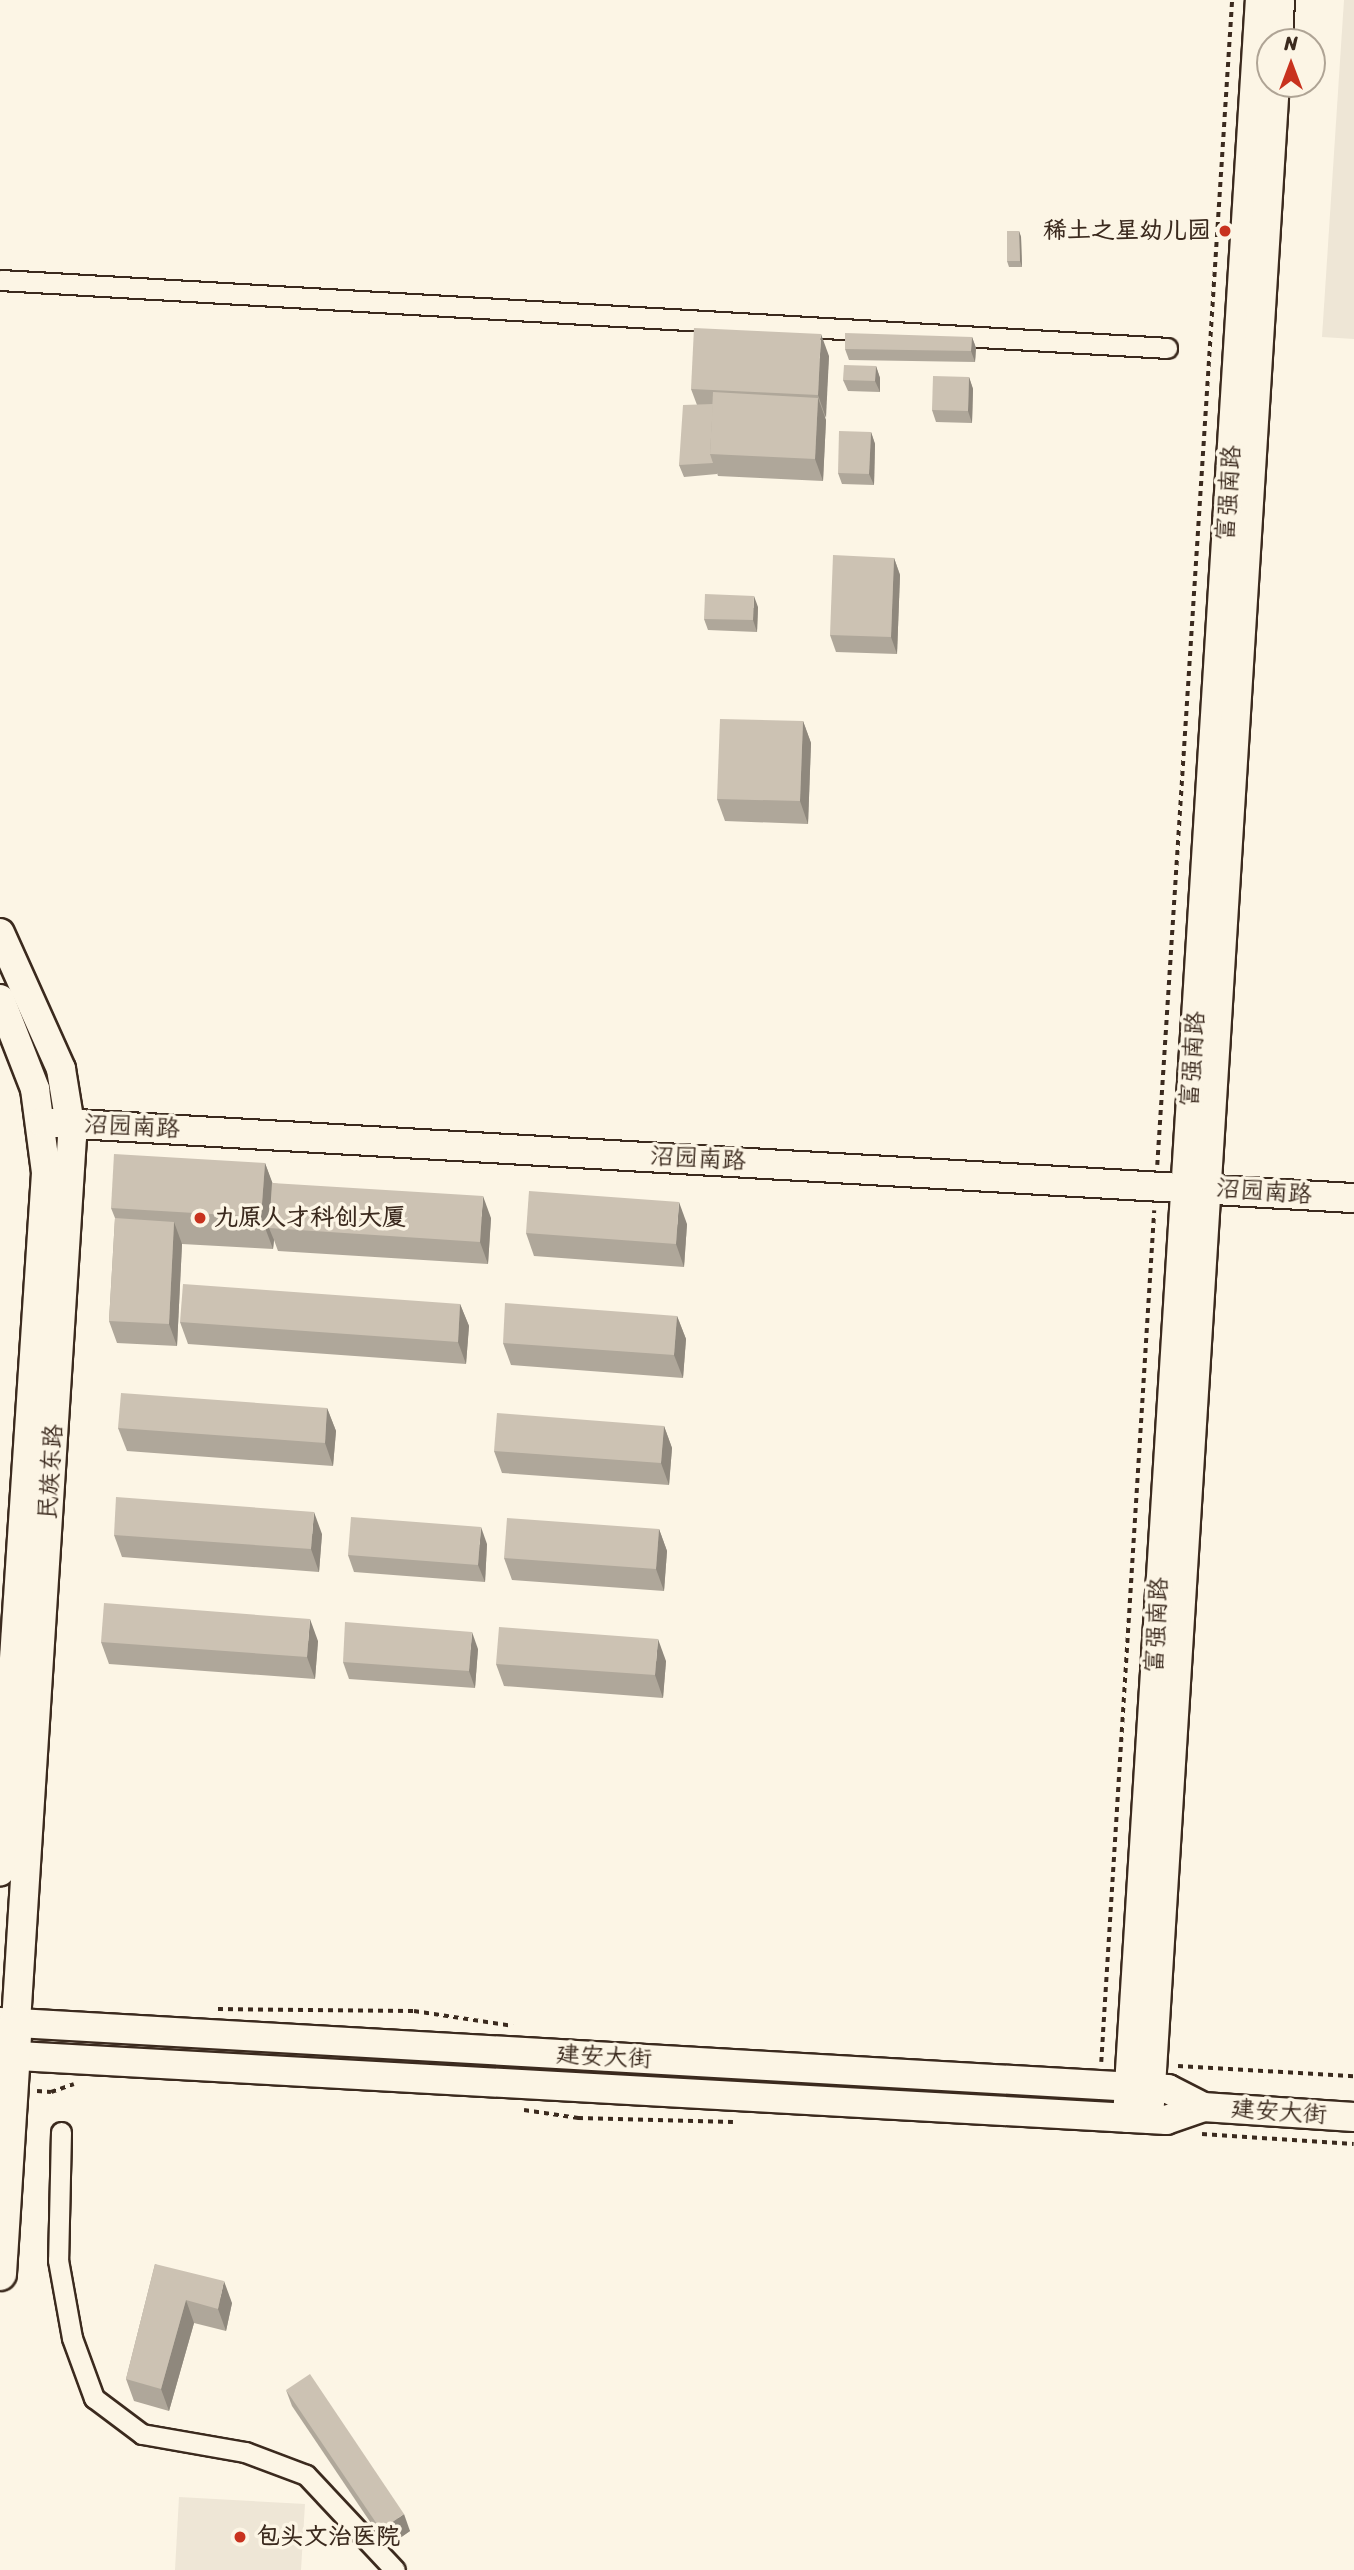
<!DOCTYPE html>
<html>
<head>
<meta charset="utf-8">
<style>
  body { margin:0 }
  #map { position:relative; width:1354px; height:2570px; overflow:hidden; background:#fcf5e5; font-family:Sriracha,"LXGW WenKai TC",sans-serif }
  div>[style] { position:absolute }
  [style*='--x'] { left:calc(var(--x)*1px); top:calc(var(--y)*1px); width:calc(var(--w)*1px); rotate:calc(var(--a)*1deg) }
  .built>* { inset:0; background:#eee6d6 }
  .path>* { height:3.5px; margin-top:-1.75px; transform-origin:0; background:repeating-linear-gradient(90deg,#3b2a1e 0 5px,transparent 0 10px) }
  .roads { filter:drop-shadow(2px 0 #3b2a1e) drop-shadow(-2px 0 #3b2a1e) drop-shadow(0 2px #3b2a1e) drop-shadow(0 -2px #3b2a1e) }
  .street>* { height:19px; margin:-9.5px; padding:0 9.5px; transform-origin:9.5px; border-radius:9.5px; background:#fcf5e5 }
  .secondary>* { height:28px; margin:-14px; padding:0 14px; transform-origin:14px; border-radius:14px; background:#fcf5e5 }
  .primary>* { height:32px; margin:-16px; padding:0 16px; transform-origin:16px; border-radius:16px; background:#fcf5e5 }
  .wall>* { inset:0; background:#afa79a }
  .shaded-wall>* { inset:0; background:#8f887d }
  .building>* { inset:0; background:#ccc2b3 }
  .dots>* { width:19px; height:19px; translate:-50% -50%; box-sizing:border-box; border:4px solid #fcf5e5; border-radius:50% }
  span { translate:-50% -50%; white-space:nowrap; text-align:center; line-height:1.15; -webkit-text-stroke:7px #fcf5e5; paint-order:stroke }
  .poi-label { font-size:24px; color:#3b2a1e; font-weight:700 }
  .right { translate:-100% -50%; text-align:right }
  .left { translate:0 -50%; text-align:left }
  .street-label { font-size:24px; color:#3b2a1e }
  .north { position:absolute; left:1256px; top:28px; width:70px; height:70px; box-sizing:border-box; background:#fcf5e5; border:2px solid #afa495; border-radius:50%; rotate:0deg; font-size:19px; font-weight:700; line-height:28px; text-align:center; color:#3b2a1e }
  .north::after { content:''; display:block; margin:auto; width:24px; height:32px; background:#c8321e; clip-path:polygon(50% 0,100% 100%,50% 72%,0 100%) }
</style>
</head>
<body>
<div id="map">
  <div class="built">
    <div style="clip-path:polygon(1344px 0,1354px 0,1354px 339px,1322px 337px)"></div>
    <div style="clip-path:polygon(179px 2497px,305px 2504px,301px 2570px,175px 2570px)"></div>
  </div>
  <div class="path">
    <div style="--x:1157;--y:1165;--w:1167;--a:-86.32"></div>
    <div style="--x:218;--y:2009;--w:196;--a:0.6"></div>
    <div style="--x:414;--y:2011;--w:100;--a:8.6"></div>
    <div style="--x:1101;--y:2062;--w:853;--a:-86.44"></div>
    <div style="--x:1178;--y:2066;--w:176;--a:3.3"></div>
    <div style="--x:37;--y:2091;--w:14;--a:4"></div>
    <div style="--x:51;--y:2092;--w:24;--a:-19"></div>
    <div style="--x:524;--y:2110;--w:55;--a:8.4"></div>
    <div style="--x:578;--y:2118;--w:155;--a:1.5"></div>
    <div style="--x:1202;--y:2134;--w:152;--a:3.8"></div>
  </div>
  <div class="roads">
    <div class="street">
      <div style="--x:0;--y:280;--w:1169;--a:3.33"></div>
      <div style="--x:61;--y:2132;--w:128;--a:91.3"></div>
      <div style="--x:58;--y:2260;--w:79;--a:79.8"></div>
      <div style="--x:72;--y:2338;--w:64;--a:69.9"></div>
      <div style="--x:94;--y:2398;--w:60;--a:36.9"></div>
      <div style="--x:142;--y:2434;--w:105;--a:9.9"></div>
      <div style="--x:245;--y:2452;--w:65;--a:20.7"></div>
      <div style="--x:306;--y:2475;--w:130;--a:46.9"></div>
    </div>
    <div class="secondary">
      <div style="--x:1278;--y:42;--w:42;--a:-87.3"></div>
      <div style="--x:0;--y:933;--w:149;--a:65.8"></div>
      <div style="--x:61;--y:1069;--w:69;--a:80.8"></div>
      <div style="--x:72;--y:1137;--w:888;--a:93.62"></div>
      <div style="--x:0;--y:999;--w:97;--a:68.7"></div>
      <div style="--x:35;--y:1089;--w:85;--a:82.5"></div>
      <div style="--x:46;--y:1173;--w:700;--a:93.77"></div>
      <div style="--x:42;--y:1122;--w:1314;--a:3.32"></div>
      <div style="--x:0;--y:2022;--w:1153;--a:3.28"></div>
      <div style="--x:1151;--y:2088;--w:17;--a:3"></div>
      <div style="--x:1168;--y:2089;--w:39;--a:27"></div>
      <div style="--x:1203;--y:2107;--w:151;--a:3.8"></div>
      <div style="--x:0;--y:2055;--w:1168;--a:3.19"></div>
      <div style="--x:1166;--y:2120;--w:39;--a:-19"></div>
      <div style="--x:1127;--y:2118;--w:2122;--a:-86.41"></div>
      <div style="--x:1149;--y:2119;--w:2039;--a:-86.46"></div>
    </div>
    <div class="primary">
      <div style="--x:0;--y:2274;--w:252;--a:-86.4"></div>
    </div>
  </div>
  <div class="wall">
    <div style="clip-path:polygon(1019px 231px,1021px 237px,1022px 267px,1009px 267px,1007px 261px)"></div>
    <div style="clip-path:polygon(972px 337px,976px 348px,975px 362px,849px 360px,845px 349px)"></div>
    <div style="clip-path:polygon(829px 356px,825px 418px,826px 420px,823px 481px,718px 476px,717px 473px,717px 474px,684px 477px,679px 465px,697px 405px,691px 389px)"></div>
    <div style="clip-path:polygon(876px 366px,880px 378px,880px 392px,848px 391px,843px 380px)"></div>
    <div style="clip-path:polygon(969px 377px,973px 389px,972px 423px,936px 422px,932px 410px)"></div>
    <div style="clip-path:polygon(871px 432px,875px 444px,874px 485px,842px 484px,838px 473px)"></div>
    <div style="clip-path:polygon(894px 558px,900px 575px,897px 654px,836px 652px,830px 635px)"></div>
    <div style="clip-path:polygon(758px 607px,757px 632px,708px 630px,704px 619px)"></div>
    <div style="clip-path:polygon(803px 721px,811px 743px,808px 824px,725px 821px,717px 799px)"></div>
    <div style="clip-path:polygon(265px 1163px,272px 1183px,491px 1218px,488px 1264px,278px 1251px,274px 1240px,273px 1249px,182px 1244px,177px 1346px,117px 1343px,109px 1321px,115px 1218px,111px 1208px)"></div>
    <div style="clip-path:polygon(687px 1224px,684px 1267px,534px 1256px,526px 1233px)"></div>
    <div style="clip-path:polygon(460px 1304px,469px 1326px,466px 1364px,188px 1344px,180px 1322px)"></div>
    <div style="clip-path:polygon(677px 1316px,686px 1339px,683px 1378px,511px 1365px,503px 1343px)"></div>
    <div style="clip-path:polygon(327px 1408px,336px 1431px,333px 1466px,127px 1451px,118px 1428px)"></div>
    <div style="clip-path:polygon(664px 1426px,672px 1448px,669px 1485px,502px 1473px,494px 1451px)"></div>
    <div style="clip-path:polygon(659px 1529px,667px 1551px,664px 1591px,512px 1580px,504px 1558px)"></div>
    <div style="clip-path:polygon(322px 1534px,319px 1572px,122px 1557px,114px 1535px)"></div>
    <div style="clip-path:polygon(487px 1544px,485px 1582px,354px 1572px,348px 1555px)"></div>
    <div style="clip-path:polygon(318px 1641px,315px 1679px,109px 1664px,101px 1642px)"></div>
    <div style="clip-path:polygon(478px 1649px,475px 1688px,349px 1679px,343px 1662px)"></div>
    <div style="clip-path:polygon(666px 1661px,663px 1698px,504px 1686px,496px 1664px)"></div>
    <div style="clip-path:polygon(155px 2264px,232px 2303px,226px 2331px,194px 2323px,169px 2411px,134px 2401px,126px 2379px)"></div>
    <div style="clip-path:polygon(286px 2390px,410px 2531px,387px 2547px,292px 2406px)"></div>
  </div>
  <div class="shaded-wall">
    <div style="clip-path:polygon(1019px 231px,1021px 237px,1022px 267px,1020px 261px)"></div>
    <div style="clip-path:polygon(821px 334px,829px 356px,826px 418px,818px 395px)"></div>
    <div style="clip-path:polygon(972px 337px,976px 348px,975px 362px,971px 351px)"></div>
    <div style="clip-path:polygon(876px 366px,880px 378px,880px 392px,875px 381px)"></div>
    <div style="clip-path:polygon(969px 377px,973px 389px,972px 423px,968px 411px)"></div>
    <div style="clip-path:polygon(818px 398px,826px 420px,823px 481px,815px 459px)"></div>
    <div style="clip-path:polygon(871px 432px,875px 444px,874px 485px,869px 474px)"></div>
    <div style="clip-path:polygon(894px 558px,900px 575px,897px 654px,891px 637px)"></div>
    <div style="clip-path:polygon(754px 596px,758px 607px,757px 632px,753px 620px)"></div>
    <div style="clip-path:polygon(803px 721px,811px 743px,808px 824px,800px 801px)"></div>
    <div style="clip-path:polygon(265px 1163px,277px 1195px,269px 1228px,274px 1240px,273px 1249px,261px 1217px)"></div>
    <div style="clip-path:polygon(483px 1196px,491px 1218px,488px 1264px,480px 1242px)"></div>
    <div style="clip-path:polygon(679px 1202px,687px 1224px,684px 1267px,676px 1244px)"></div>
    <div style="clip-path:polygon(174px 1222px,182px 1244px,177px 1346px,169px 1324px)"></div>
    <div style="clip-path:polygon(460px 1304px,469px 1326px,466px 1364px,458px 1342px)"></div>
    <div style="clip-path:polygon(677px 1316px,686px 1339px,683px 1378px,674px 1355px)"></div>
    <div style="clip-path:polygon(327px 1408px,336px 1431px,333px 1466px,325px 1443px)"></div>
    <div style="clip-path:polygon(664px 1426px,672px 1448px,669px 1485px,661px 1463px)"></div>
    <div style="clip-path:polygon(314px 1512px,322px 1534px,319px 1572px,311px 1549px)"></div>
    <div style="clip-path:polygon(481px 1527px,487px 1544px,485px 1582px,478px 1565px)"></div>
    <div style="clip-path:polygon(659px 1529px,667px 1551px,664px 1591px,656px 1569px)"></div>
    <div style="clip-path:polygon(310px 1619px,318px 1641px,315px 1679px,307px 1657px)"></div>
    <div style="clip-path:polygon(472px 1632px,478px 1649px,475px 1688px,469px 1671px)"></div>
    <div style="clip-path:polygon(658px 1639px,666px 1661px,663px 1698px,655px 1675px)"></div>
    <div style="clip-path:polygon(224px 2281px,232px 2303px,226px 2331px,218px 2309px)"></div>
    <div style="clip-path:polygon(186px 2300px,194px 2323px,169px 2411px,161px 2389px)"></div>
    <div style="clip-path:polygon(404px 2514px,410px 2531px,387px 2547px,381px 2530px)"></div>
  </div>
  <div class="building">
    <div style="clip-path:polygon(1007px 231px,1019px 231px,1020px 261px,1007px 261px)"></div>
    <div style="clip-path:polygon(694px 328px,821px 334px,818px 395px,691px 389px)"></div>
    <div style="clip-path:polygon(845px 333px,972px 337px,971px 351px,845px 349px)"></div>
    <div style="clip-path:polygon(844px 365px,876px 366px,875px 381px,843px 380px)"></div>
    <div style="clip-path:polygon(933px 376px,969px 377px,968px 411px,932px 410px)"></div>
    <div style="clip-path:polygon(713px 392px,818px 398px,815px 459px,710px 454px)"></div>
    <div style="clip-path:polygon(713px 404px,710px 454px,713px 463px,679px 465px,683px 405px)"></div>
    <div style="clip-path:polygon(839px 431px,871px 432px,869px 474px,838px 473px)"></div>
    <div style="clip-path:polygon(833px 555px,894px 558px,891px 637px,830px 635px)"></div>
    <div style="clip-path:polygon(705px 594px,754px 596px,753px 620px,704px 619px)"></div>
    <div style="clip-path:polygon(720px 719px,803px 721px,800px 801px,717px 799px)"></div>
    <div style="clip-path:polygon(114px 1154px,265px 1163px,261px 1217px,111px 1208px)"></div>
    <div style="clip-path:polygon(272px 1183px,483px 1196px,480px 1242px,269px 1228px)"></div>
    <div style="clip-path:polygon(529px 1191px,679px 1202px,676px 1244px,526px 1233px)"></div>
    <div style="clip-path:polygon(115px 1218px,174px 1222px,169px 1324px,109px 1321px)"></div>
    <div style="clip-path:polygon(183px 1284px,460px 1304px,458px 1342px,180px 1322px)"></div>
    <div style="clip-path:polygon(505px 1303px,677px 1316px,674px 1355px,503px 1343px)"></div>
    <div style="clip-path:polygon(121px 1393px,327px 1408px,325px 1443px,118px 1428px)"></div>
    <div style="clip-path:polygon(497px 1413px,664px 1426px,661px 1463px,494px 1451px)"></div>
    <div style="clip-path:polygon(116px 1497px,314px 1512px,311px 1549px,114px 1535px)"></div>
    <div style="clip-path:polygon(351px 1517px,481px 1527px,478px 1565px,348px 1555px)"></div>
    <div style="clip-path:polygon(507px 1518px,659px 1529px,656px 1569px,504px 1558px)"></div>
    <div style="clip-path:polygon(104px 1603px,310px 1619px,307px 1657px,101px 1642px)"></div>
    <div style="clip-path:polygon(345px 1622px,472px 1632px,469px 1671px,343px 1662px)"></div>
    <div style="clip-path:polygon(499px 1627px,658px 1639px,655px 1675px,496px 1664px)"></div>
    <div style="clip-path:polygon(155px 2264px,224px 2281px,218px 2309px,186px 2300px,161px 2389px,126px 2379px)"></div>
    <div style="clip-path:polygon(310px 2374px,404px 2514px,381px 2530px,286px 2390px)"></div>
  </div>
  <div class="dots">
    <div style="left:1225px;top:231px;background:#c8321e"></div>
    <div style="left:200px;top:1218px;background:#c8321e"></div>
    <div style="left:240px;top:2537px;background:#c8321e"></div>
  </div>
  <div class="poi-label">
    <span class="right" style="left:1211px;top:231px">稀土之星幼儿园</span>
    <span class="left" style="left:214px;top:1218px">九原人才科创大厦</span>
    <span class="left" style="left:256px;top:2537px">包头文治医院</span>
  </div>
  <div class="street-label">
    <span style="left:1229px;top:493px;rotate:-86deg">富强南路</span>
    <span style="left:1193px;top:1059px;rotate:-86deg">富强南路</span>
    <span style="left:132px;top:1127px;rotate:3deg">沼园南路</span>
    <span style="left:698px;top:1159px;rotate:3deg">沼园南路</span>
    <span style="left:1264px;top:1192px;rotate:4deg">沼园南路</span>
    <span style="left:51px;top:1472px;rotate:-86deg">民族东路</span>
    <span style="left:1157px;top:1625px;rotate:-87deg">富强南路</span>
    <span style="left:604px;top:2057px;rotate:3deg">建安大街</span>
    <span style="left:1279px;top:2112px;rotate:4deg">建安大街</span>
  </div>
  <div class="north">N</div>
</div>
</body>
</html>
